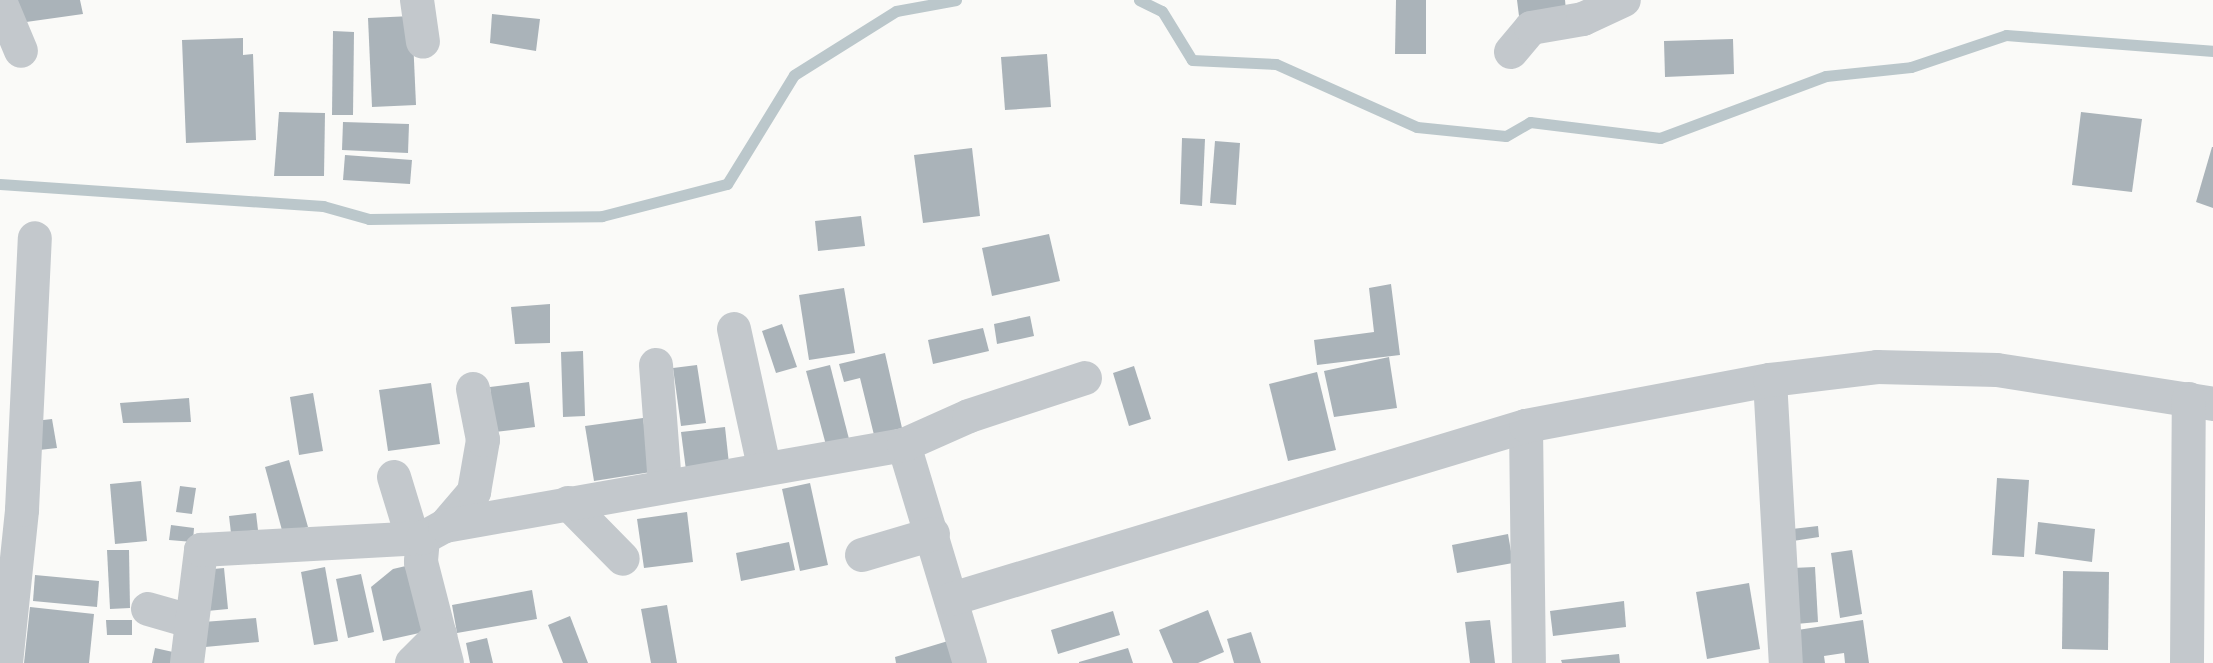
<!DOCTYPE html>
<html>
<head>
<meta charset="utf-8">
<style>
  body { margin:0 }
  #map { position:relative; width:2213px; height:663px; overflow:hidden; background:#fafaf8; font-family:"Public Sans",sans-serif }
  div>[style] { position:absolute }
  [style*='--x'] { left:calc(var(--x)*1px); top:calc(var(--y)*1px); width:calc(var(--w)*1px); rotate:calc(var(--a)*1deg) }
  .stream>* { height:11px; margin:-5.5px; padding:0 5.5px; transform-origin:5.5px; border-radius:5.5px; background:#bbc7cb }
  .building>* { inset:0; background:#aab3b9 }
  .minor>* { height:34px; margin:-17px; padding:0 17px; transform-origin:17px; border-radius:17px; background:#c3c8cc }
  span { translate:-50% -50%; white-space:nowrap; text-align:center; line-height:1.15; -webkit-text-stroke:8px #fff; paint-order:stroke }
</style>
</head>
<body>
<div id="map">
  <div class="stream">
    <div style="--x:1139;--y:0;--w:25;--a:26"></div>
    <div style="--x:1162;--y:11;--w:57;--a:58.5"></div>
    <div style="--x:1192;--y:60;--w:84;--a:2.7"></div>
    <div style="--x:1276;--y:64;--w:154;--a:24.1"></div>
    <div style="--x:1417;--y:127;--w:89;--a:5.8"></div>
    <div style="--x:1506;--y:136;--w:28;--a:-30"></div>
    <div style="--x:1530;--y:122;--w:131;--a:7"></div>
    <div style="--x:1660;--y:138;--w:177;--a:-20.5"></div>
    <div style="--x:1826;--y:76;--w:85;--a:-6"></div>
    <div style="--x:1911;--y:67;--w:100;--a:-18.6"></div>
    <div style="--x:2006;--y:35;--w:208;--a:4.4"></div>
    <div style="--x:0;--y:184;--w:324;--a:3.9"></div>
    <div style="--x:323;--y:206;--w:48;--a:15.8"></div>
    <div style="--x:369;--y:219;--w:233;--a:-0.7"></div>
    <div style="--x:602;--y:216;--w:129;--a:-14.4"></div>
    <div style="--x:727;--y:184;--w:128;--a:-58.4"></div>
    <div style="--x:794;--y:75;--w:120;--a:-32.1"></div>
    <div style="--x:896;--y:11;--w:61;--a:-10.4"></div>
  </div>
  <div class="building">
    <div style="clip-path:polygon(15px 0,80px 0,83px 14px,19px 23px)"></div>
    <div style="clip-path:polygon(1396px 0,1426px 0,1426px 54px,1395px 54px)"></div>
    <div style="clip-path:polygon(1517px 0,1565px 0,1566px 10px,1519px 16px)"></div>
    <div style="clip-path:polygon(492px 14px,540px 19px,536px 51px,490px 43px)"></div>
    <div style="clip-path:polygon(412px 16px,416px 105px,372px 107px,368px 18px)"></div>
    <div style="clip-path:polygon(333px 31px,354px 32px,353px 115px,332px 115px)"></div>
    <div style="clip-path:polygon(243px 38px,243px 55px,253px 54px,256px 140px,186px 143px,182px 40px)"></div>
    <div style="clip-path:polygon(1733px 39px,1734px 74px,1665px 77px,1664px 41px)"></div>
    <div style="clip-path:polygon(1047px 54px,1051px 107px,1005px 110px,1001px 57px)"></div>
    <div style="clip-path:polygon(279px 112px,325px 113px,324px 176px,274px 176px)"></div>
    <div style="clip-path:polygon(2081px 112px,2142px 119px,2132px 192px,2072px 185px)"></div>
    <div style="clip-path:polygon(343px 122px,409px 124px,408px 153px,342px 150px)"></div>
    <div style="clip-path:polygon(1182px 138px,1205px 139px,1202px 206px,1180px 204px)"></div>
    <div style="clip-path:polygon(1215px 141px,1240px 143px,1236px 205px,1210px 203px)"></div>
    <div style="clip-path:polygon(2212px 147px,2213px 147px,2213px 208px,2196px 202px)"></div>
    <div style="clip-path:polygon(972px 148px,980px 216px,923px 223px,914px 155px)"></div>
    <div style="clip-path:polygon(345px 155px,412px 160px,410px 184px,343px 180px)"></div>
    <div style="clip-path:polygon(861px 216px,865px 246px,818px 251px,815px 221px)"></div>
    <div style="clip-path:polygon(1049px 234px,1060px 281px,992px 296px,982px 248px)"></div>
    <div style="clip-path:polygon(1391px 284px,1400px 355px,1317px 365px,1314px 340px,1374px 332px,1369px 288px)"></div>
    <div style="clip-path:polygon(844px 288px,855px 353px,809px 360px,799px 295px)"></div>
    <div style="clip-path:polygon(550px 304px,550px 343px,515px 344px,511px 307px)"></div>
    <div style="clip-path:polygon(1030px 316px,1034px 336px,997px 344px,994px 324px)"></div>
    <div style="clip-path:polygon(782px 324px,797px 367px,776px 373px,762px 331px)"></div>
    <div style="clip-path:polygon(983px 328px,989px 351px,933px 364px,928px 340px)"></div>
    <div style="clip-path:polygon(583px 351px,585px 416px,563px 417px,561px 352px)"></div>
    <div style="clip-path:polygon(885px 353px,902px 428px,874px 435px,860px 378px,844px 382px,839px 364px)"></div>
    <div style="clip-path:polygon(1389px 357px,1397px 408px,1334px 417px,1324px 371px)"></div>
    <div style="clip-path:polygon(697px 365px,706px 423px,681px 426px,673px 368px)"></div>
    <div style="clip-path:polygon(830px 365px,849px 439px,826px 445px,806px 371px)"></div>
    <div style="clip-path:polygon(1134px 366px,1151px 419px,1129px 426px,1113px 373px)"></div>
    <div style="clip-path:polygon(1317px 372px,1336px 450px,1288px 461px,1269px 384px)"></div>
    <div style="clip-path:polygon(529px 382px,535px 427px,495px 432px,490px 387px)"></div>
    <div style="clip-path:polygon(431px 383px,440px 444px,388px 451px,379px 390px)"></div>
    <div style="clip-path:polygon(313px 393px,323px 451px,299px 455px,290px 397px)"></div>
    <div style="clip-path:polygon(189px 398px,191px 422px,123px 423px,120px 403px)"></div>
    <div style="clip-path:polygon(643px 418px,651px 472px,594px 481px,585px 426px)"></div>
    <div style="clip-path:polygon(52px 419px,57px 448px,39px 450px,35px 421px)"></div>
    <div style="clip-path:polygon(725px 427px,729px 464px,686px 470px,681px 432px)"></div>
    <div style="clip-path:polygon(289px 460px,308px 527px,283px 534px,265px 467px)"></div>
    <div style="clip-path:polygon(1997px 478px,2029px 480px,2024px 557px,1992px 555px)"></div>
    <div style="clip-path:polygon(141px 481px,147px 541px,115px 544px,110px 484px)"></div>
    <div style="clip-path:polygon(810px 483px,828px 565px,800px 571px,782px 489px)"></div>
    <div style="clip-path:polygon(180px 486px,196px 488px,192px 514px,176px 512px)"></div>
    <div style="clip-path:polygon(687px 512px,693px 562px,644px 568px,637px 519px)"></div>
    <div style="clip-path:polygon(256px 513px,258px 530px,231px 533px,229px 516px)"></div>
    <div style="clip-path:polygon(2038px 522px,2095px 529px,2092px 562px,2035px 554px)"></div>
    <div style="clip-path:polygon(171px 525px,194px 528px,193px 542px,169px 540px)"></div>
    <div style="clip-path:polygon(1818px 526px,1819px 537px,1793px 541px,1792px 529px)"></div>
    <div style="clip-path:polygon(1508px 534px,1513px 563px,1457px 573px,1452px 545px)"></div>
    <div style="clip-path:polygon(789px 542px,795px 570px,741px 581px,736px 553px)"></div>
    <div style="clip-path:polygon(107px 550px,129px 550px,130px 608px,110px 609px)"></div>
    <div style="clip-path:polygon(1852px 550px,1862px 614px,1840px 618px,1831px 553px)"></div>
    <div style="clip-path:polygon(410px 565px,424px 632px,383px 641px,371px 587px,393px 569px)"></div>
    <div style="clip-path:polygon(325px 567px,338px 641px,314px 645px,301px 572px)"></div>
    <div style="clip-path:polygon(1815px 567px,1818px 622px,1796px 624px,1792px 568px)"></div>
    <div style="clip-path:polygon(224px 568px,228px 609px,207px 611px,203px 570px)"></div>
    <div style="clip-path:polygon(2063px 571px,2109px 572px,2108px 650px,2062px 649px)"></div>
    <div style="clip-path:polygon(361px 574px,374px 632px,348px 638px,336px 579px)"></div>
    <div style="clip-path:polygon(35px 575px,99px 581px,97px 607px,33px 601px)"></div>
    <div style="clip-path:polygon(1749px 583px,1760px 649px,1707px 659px,1696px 592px)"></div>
    <div style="clip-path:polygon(532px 590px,537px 619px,457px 633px,452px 605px)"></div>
    <div style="clip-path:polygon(1624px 601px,1626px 627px,1553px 636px,1550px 611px)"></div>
    <div style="clip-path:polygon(667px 605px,677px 663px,651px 663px,641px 609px)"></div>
    <div style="clip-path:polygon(30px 607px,94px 614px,89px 663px,24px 663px)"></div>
    <div style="clip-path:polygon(1208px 610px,1224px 652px,1198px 663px,1173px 663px,1159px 630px)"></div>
    <div style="clip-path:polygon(1113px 611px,1120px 635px,1058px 654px,1051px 630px)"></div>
    <div style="clip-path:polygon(570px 616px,588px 663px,563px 663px,548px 625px)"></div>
    <div style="clip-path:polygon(256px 618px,259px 642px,205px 647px,203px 622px)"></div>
    <div style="clip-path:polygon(106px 620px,132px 620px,132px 635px,107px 635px)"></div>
    <div style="clip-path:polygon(1490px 620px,1495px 663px,1470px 663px,1465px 622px)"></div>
    <div style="clip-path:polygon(1863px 620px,1869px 663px,1845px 663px,1844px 653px,1824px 656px,1825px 663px,1796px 663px,1791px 631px)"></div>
    <div style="clip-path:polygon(1251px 632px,1261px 663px,1234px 663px,1227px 639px)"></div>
    <div style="clip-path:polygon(487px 638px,493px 663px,470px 663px,466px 643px)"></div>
    <div style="clip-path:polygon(948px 641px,954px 663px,896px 663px,895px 657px)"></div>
    <div style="clip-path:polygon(155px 648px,173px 652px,171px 663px,152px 663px)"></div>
    <div style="clip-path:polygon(1128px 648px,1133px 663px,1079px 663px,1079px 662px)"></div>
    <div style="clip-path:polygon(1619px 654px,1620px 663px,1562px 663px,1561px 660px)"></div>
  </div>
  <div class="minor">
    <div style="--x:417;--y:0;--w:42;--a:81.9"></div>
    <div style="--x:0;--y:1;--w:54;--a:67.2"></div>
    <div style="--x:1511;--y:52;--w:31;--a:-50"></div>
    <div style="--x:1531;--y:28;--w:53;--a:-9.8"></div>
    <div style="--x:1583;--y:19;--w:45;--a:-24.9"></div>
    <div style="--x:734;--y:329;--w:141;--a:77.7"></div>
    <div style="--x:656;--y:365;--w:120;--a:85.7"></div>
    <div style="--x:1770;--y:380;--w:283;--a:86.8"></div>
    <div style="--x:1526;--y:426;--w:237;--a:89.3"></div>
    <div style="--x:904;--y:445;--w:228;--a:73.2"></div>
    <div style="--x:394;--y:477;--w:65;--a:73"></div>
    <div style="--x:568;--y:503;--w:78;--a:45.5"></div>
    <div style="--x:445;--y:526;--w:45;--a:-49.5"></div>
    <div style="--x:474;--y:492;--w:53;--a:-80.2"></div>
    <div style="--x:483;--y:440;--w:52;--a:-101.1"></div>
    <div style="--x:423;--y:538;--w:24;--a:95"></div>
    <div style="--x:421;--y:562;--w:104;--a:75.6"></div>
    <div style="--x:862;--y:555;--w:74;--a:-16.5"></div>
    <div style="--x:952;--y:599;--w:600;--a:-16.77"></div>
    <div style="--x:1526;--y:426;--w:248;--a:-10.7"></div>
    <div style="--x:1770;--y:380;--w:108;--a:-6.9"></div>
    <div style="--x:1877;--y:367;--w:120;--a:1.4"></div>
    <div style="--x:1997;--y:370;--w:219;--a:8.9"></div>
    <div style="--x:148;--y:609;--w:44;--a:15.9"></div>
    <div style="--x:6;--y:663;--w:154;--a:-84"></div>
    <div style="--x:22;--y:510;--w:272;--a:-87.3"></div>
    <div style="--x:187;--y:663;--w:114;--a:-82.9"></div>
    <div style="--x:201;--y:550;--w:222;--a:-3.1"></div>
    <div style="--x:423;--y:538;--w:25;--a:-29"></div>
    <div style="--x:445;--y:526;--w:466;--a:-10"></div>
    <div style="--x:904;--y:445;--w:71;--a:-24"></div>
    <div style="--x:969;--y:416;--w:122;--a:-18.1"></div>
    <div style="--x:412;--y:663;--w:40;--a:-45"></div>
    <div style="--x:2187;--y:663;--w:264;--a:-89.6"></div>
  </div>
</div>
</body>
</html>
